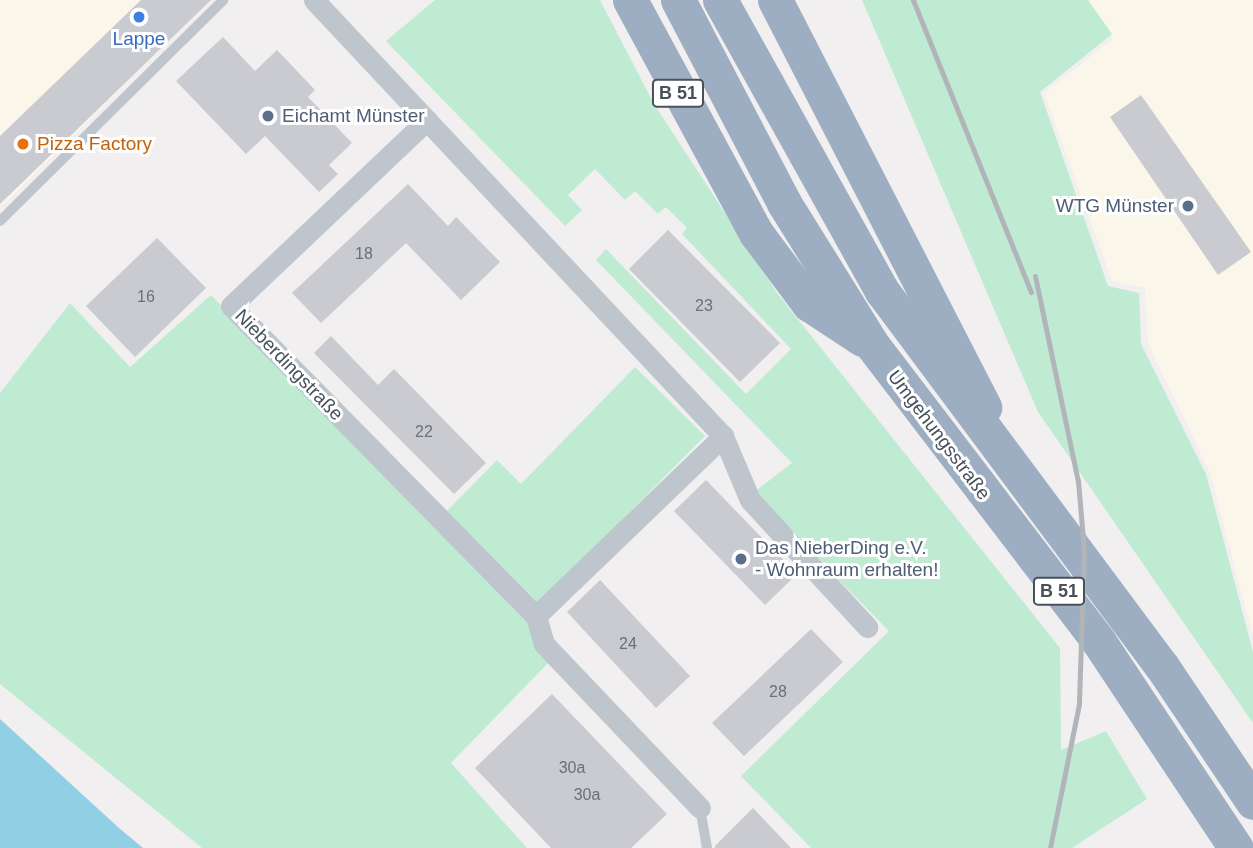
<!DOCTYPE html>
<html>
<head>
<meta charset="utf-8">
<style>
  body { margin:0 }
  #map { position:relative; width:1253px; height:848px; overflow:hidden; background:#f1efef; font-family:Helvetica,sans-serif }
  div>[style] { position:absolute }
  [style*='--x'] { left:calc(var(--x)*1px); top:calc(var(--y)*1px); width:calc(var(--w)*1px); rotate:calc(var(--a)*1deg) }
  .commercial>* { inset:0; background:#faf6e9 }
  .green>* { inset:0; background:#c0ebd3 }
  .water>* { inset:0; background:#91cfe5 }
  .building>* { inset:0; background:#c9cbd1 }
  .service>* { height:10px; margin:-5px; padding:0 5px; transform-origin:5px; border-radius:5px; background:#bec5cd }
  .minor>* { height:21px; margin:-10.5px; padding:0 10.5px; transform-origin:10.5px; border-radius:10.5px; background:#bec5cd }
  .trunk>* { height:35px; margin:-17.5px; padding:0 17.5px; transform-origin:17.5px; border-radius:17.5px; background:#9daec2 }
  .rail>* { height:5px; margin:-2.5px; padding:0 2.5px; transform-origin:2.5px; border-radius:2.5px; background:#b1b4b8 }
  .dots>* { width:19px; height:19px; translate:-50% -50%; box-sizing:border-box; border:4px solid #fff; border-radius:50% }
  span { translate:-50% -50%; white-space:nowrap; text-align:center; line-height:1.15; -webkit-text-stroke:6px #fff; paint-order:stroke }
  .number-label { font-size:16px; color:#687078 }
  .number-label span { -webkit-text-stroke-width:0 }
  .shield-label span { padding:2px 5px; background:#fff; border:2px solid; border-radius:5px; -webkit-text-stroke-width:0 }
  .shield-label { font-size:18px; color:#48515b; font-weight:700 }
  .shop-label { font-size:19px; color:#366cbe }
  .service-label { font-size:19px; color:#4e5e75 }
  .left { translate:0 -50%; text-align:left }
  .right { translate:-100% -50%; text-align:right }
  .food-label { font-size:19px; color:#c56008 }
  .street-label { font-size:19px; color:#48515b }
</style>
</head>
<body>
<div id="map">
  <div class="commercial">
    <div style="clip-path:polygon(0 0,211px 0,0 208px)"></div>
    <div style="clip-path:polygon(1083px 0,1253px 0,1253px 637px,1210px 473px,1148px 343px,1145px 288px,1112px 281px,1044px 93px,1113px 39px)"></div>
  </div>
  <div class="green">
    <div style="clip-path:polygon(435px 0,600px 0,654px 104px,777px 293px,1060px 648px,1061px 750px,1106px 731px,1147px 799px,1072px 848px,811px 848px,741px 776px,889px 631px,753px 493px,792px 463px,596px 260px,606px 249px,746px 394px,791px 349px,682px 234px,687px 228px,666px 207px,658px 214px,635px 191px,625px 200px,595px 169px,568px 195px,582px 210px,565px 226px,386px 41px)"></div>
    <div style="clip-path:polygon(862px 0,1088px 0,1112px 34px,1040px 92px,1108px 286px,1139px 293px,1141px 344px,1206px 474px,1253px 652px,1253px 723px,1038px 412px)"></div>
    <div style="clip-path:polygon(211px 295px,527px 618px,550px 661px,451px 763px,527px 848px,202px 848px,0 684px,0 393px,70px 303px,130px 367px)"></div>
    <div style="clip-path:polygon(635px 367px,705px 436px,536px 607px,443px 515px,497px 460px,521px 484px)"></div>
  </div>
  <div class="water">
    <div style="clip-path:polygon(0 719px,119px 828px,143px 848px,0 848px)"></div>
  </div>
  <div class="building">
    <div style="clip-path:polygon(141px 0,211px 0,0 204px,0 136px)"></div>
    <div style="clip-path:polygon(223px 37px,255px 71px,277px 50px,315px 90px,308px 97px,352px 143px,329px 165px,338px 174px,319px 192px,265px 136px,246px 154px,176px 81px)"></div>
    <div style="clip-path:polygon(1141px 95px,1251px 252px,1218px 275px,1110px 117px)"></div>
    <div style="clip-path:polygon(408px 184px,448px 226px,456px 217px,500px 262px,461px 300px,406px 243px,321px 323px,292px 293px)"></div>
    <div style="clip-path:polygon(668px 230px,780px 343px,740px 382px,629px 269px)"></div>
    <div style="clip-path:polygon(157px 238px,206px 288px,135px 357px,86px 306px)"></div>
    <div style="clip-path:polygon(331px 336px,378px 385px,394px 369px,486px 463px,454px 494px,314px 353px)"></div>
    <div style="clip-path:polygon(706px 480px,797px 574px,765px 605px,674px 511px)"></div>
    <div style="clip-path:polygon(600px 580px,690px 676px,656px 708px,567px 612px)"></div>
    <div style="clip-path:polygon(811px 629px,843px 662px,744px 756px,712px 723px)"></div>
    <div style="clip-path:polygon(552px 694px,667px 814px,631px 848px,551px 848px,475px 768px)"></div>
    <div style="clip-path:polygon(753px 808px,791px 848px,715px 848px,715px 846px)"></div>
  </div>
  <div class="service">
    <div style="--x:0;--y:221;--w:314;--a:-44.7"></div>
    <div style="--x:700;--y:808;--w:41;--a:80.1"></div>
  </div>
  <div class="minor">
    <div style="--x:314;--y:0;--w:598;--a:46.83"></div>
    <div style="--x:723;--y:436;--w:69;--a:67.1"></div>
    <div style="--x:750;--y:500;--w:173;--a:47.3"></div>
    <div style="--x:427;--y:120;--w:270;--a:136.5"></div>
    <div style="--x:231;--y:306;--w:435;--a:45.5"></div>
    <div style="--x:536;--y:616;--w:260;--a:-43.9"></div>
    <div style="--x:536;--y:616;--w:29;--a:74"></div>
    <div style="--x:544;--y:644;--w:226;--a:46.4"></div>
  </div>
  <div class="trunk">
    <div style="--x:630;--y:0;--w:265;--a:61.6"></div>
    <div style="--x:756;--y:233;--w:89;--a:53.3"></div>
    <div style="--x:809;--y:304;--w:64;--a:33.4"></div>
    <div style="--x:678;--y:0;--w:229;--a:62.4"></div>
    <div style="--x:784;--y:203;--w:168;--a:58.1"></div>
    <div style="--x:873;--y:346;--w:372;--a:52.6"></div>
    <div style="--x:1099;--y:642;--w:247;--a:56.4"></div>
    <div style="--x:720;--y:0;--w:333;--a:60.9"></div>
    <div style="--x:882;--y:291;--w:467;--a:53.3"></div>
    <div style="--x:1161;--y:665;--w:165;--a:56.1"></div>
    <div style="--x:775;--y:0;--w:458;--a:62.8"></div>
  </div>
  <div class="rail">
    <div style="--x:913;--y:0;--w:315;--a:68"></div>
    <div style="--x:1035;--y:276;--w:209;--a:78.2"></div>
    <div style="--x:1078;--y:481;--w:70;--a:85.1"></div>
    <div style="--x:1084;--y:551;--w:153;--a:91.9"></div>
    <div style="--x:1079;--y:704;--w:147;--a:101.4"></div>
  </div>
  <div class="dots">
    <div style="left:139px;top:17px;background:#3f7fe0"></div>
    <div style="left:268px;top:116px;background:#5c6f8a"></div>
    <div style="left:23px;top:144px;background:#e8710a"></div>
    <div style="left:1188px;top:206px;background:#5c6f8a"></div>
    <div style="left:741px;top:559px;background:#5c6f8a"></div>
  </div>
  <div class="number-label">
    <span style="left:364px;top:254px">18</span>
    <span style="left:146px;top:297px">16</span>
    <span style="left:704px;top:306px">23</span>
    <span style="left:424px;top:432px">22</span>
    <span style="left:628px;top:644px">24</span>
    <span style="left:778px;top:692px">28</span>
    <span style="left:572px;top:768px">30a</span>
    <span style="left:587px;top:795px">30a</span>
  </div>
  <div class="shield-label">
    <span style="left:678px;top:93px">B 51</span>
    <span style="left:1059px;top:591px">B 51</span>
  </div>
  <div class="shop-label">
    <span style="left:139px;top:39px">Lappe</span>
  </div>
  <div class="service-label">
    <span class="left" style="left:282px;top:116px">Eichamt Münster</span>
    <span class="right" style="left:1174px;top:206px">WTG Münster</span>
    <span class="left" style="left:755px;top:559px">Das NieberDing e.V.<br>- Wohnraum erhalten!</span>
  </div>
  <div class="food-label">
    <span class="left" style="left:37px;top:144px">Pizza Factory</span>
  </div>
  <div class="street-label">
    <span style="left:289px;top:365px;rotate:46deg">Nieberdingstraße</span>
    <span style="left:939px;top:435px;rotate:53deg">Umgehungsstraße</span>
  </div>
</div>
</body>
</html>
